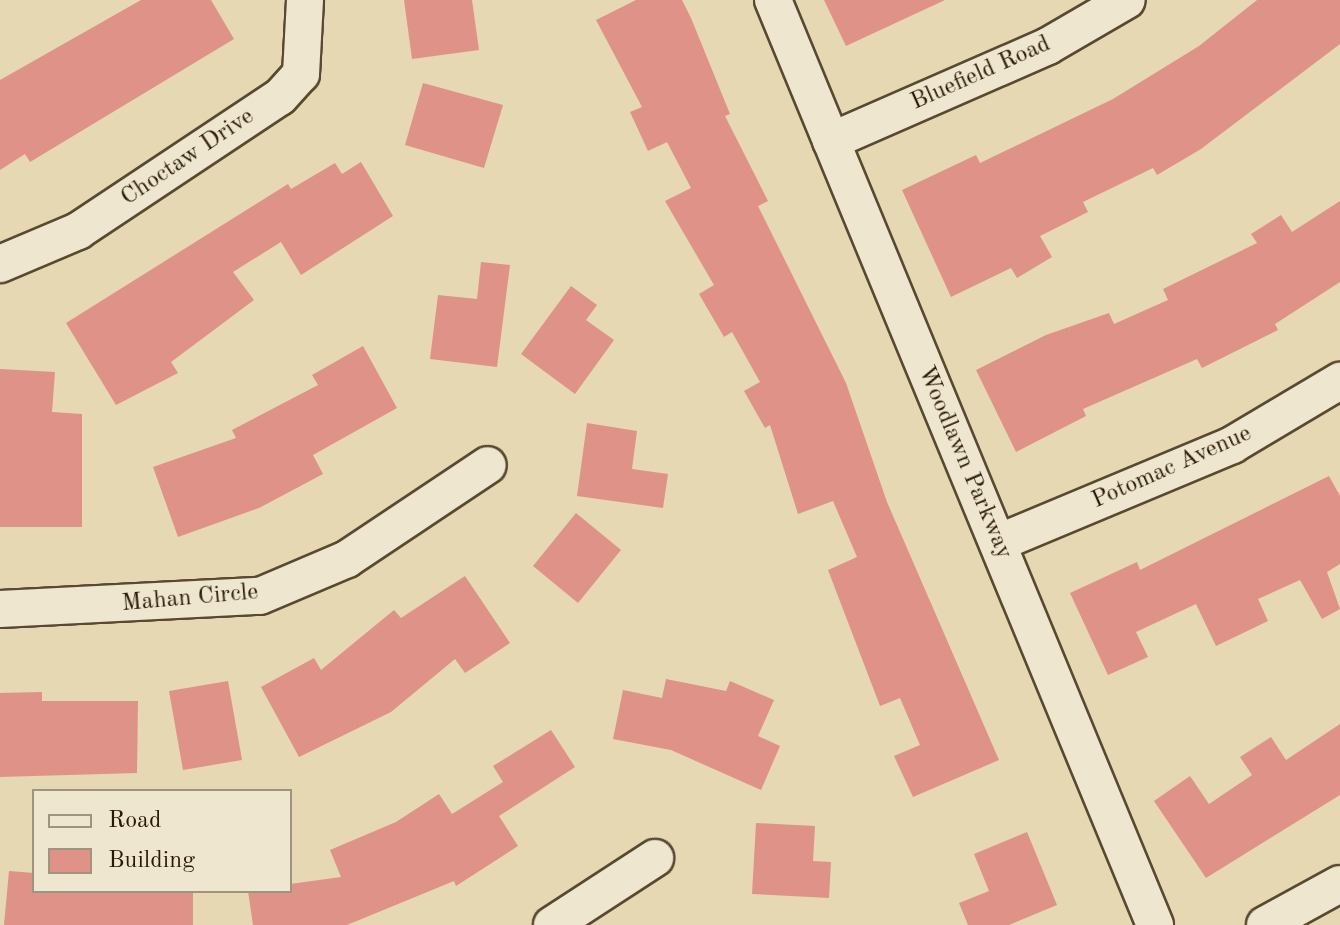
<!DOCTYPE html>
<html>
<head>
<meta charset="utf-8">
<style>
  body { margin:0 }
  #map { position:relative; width:1340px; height:925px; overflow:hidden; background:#e5d8b3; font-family:"Old Standard TT",serif }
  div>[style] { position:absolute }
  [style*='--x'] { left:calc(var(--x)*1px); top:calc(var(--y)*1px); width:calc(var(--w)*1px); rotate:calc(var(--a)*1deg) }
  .building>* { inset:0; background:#df9287 }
  .roads { filter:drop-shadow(2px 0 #584930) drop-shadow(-2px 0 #584930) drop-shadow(0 2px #584930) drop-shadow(0 -2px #584930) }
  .street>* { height:36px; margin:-18px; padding:0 18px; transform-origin:18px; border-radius:18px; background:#eee6ce }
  span { translate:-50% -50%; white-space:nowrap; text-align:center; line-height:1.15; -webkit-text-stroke:6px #eee6ce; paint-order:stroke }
  .street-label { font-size:24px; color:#291904 }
  .legend { position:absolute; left:32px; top:789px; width:260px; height:104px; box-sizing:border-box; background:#eee6ce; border:2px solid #9f947d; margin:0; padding:10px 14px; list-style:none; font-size:24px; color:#291904 }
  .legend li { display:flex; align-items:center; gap:16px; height:40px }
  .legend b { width:40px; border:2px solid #9f947d }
</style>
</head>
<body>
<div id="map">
  <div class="building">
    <div style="clip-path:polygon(141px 0,211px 0,234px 39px,30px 162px,25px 154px,0 170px,0 80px)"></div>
    <div style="clip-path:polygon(404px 0,472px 0,479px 50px,412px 59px)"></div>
    <div style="clip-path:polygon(636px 0,682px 0,691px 18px,730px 114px,725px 116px,768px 201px,758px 206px,846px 383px,887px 502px,999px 760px,913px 797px,894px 756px,920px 745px,900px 698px,880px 706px,828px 570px,857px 557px,833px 501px,798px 514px,770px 425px,765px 428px,744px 391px,760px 382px,732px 332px,724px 337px,699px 294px,714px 285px,665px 201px,691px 188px,667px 142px,648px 151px,630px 112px,642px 107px,596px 20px)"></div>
    <div style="clip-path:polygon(824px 0,945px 0,846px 46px)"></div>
    <div style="clip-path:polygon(1257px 0,1340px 0,1340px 44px,1201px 149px,1157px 175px,1153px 168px,1083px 202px,1088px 212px,1040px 236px,1052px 257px,1017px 278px,1011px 268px,951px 297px,902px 190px,976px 155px,980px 163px,1113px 99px,1199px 46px)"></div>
    <div style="clip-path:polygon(423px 83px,503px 105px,484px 168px,405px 145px)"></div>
    <div style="clip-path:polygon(361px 162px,393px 216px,301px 275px,281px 242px,233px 272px,254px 300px,171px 362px,178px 373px,116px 405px,66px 323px,288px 184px,291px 189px,335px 163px,342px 174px)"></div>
    <div style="clip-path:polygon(1340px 201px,1340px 282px,1275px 324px,1278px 330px,1202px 368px,1197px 359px,1083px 409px,1086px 416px,1016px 452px,976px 370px,1046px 335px,1109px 313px,1114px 324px,1168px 300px,1163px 289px,1257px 243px,1251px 234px,1281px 215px,1292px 232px)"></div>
    <div style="clip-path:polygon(481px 262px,510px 265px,497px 367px,430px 359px,438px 295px,477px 299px)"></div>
    <div style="clip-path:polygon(571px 286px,597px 305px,586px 320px,614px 340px,575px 394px,521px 354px)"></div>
    <div style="clip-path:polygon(363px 346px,397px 408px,313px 455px,323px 474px,259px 508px,178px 537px,153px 467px,236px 438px,232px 430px,318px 385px,312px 375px)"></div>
    <div style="clip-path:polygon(0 369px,55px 372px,52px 412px,82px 414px,82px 527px,0 527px)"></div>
    <div style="clip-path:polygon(587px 423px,637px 431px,632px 469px,668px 474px,663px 508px,577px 496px)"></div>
    <div style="clip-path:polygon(1329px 476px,1340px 496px,1340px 564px,1327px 572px,1340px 609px,1322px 619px,1300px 580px,1258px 599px,1268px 621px,1216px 646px,1196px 604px,1136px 632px,1148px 657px,1108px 675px,1070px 593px,1137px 562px,1140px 570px)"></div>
    <div style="clip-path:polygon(576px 513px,621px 550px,578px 603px,533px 566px)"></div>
    <div style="clip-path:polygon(465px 576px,510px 643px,465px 673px,455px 659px,391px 712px,299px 757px,261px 687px,314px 658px,321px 670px,394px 610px,401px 618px)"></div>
    <div style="clip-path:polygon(666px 679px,726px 691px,730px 681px,774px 700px,758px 736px,780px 746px,761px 790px,671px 750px,613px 739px,623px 690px,662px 698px)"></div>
    <div style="clip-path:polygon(228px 681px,242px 760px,183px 770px,169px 691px)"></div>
    <div style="clip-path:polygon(42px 692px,42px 701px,138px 701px,137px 773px,0 777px,0 693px)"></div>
    <div style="clip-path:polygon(1340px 724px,1340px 795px,1206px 878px,1154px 801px,1190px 776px,1209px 804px,1252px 775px,1240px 757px,1271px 737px,1286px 760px)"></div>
    <div style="clip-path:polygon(551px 730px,575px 767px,499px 816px,518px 846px,456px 886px,454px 881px,347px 925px,253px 925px,248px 891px,290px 891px,290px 884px,341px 877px,330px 850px,396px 822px,439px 794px,452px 814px,503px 782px,493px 766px)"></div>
    <div style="clip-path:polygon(756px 823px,815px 826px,813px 861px,831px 862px,829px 898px,752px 894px)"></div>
    <div style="clip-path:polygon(1027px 832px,1057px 905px,1009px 925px,968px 925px,959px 903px,989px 891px,974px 854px)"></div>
    <div style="clip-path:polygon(9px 871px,34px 873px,34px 891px,193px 891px,193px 925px,4px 925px)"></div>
  </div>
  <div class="roads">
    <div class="street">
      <div style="--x:773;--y:0;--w:1001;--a:67.56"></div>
      <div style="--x:831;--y:141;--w:237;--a:-23.6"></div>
      <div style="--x:1048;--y:46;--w:91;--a:-30.2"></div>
      <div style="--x:0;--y:264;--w:85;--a:-22.9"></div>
      <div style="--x:78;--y:231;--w:242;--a:-33.6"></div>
      <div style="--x:280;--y:97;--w:31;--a:-48"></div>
      <div style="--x:301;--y:74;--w:74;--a:-86.9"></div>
      <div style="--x:998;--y:543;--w:254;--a:-22.7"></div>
      <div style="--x:1232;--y:445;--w:126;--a:-30.7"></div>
      <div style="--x:0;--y:609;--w:260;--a:-2.9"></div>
      <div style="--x:260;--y:596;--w:95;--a:-23"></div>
      <div style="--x:347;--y:559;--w:169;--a:-33.7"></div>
      <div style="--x:552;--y:925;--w:123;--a:-33"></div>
      <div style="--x:1265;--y:925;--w:85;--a:-28.7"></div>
    </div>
  </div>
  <div class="street-label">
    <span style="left:981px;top:74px;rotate:-24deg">Bluefield Road</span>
    <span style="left:188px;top:158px;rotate:-34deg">Choctaw Drive</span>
    <span style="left:964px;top:463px;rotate:67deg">Woodlawn Parkway</span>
    <span style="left:1172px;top:468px;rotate:-24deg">Potomac Avenue</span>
    <span style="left:190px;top:599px;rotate:-5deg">Mahan Circle</span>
  </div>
  <ul class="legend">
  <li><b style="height:10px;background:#eee6ce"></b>Road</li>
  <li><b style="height:22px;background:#df9287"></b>Building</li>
  </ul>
</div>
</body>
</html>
